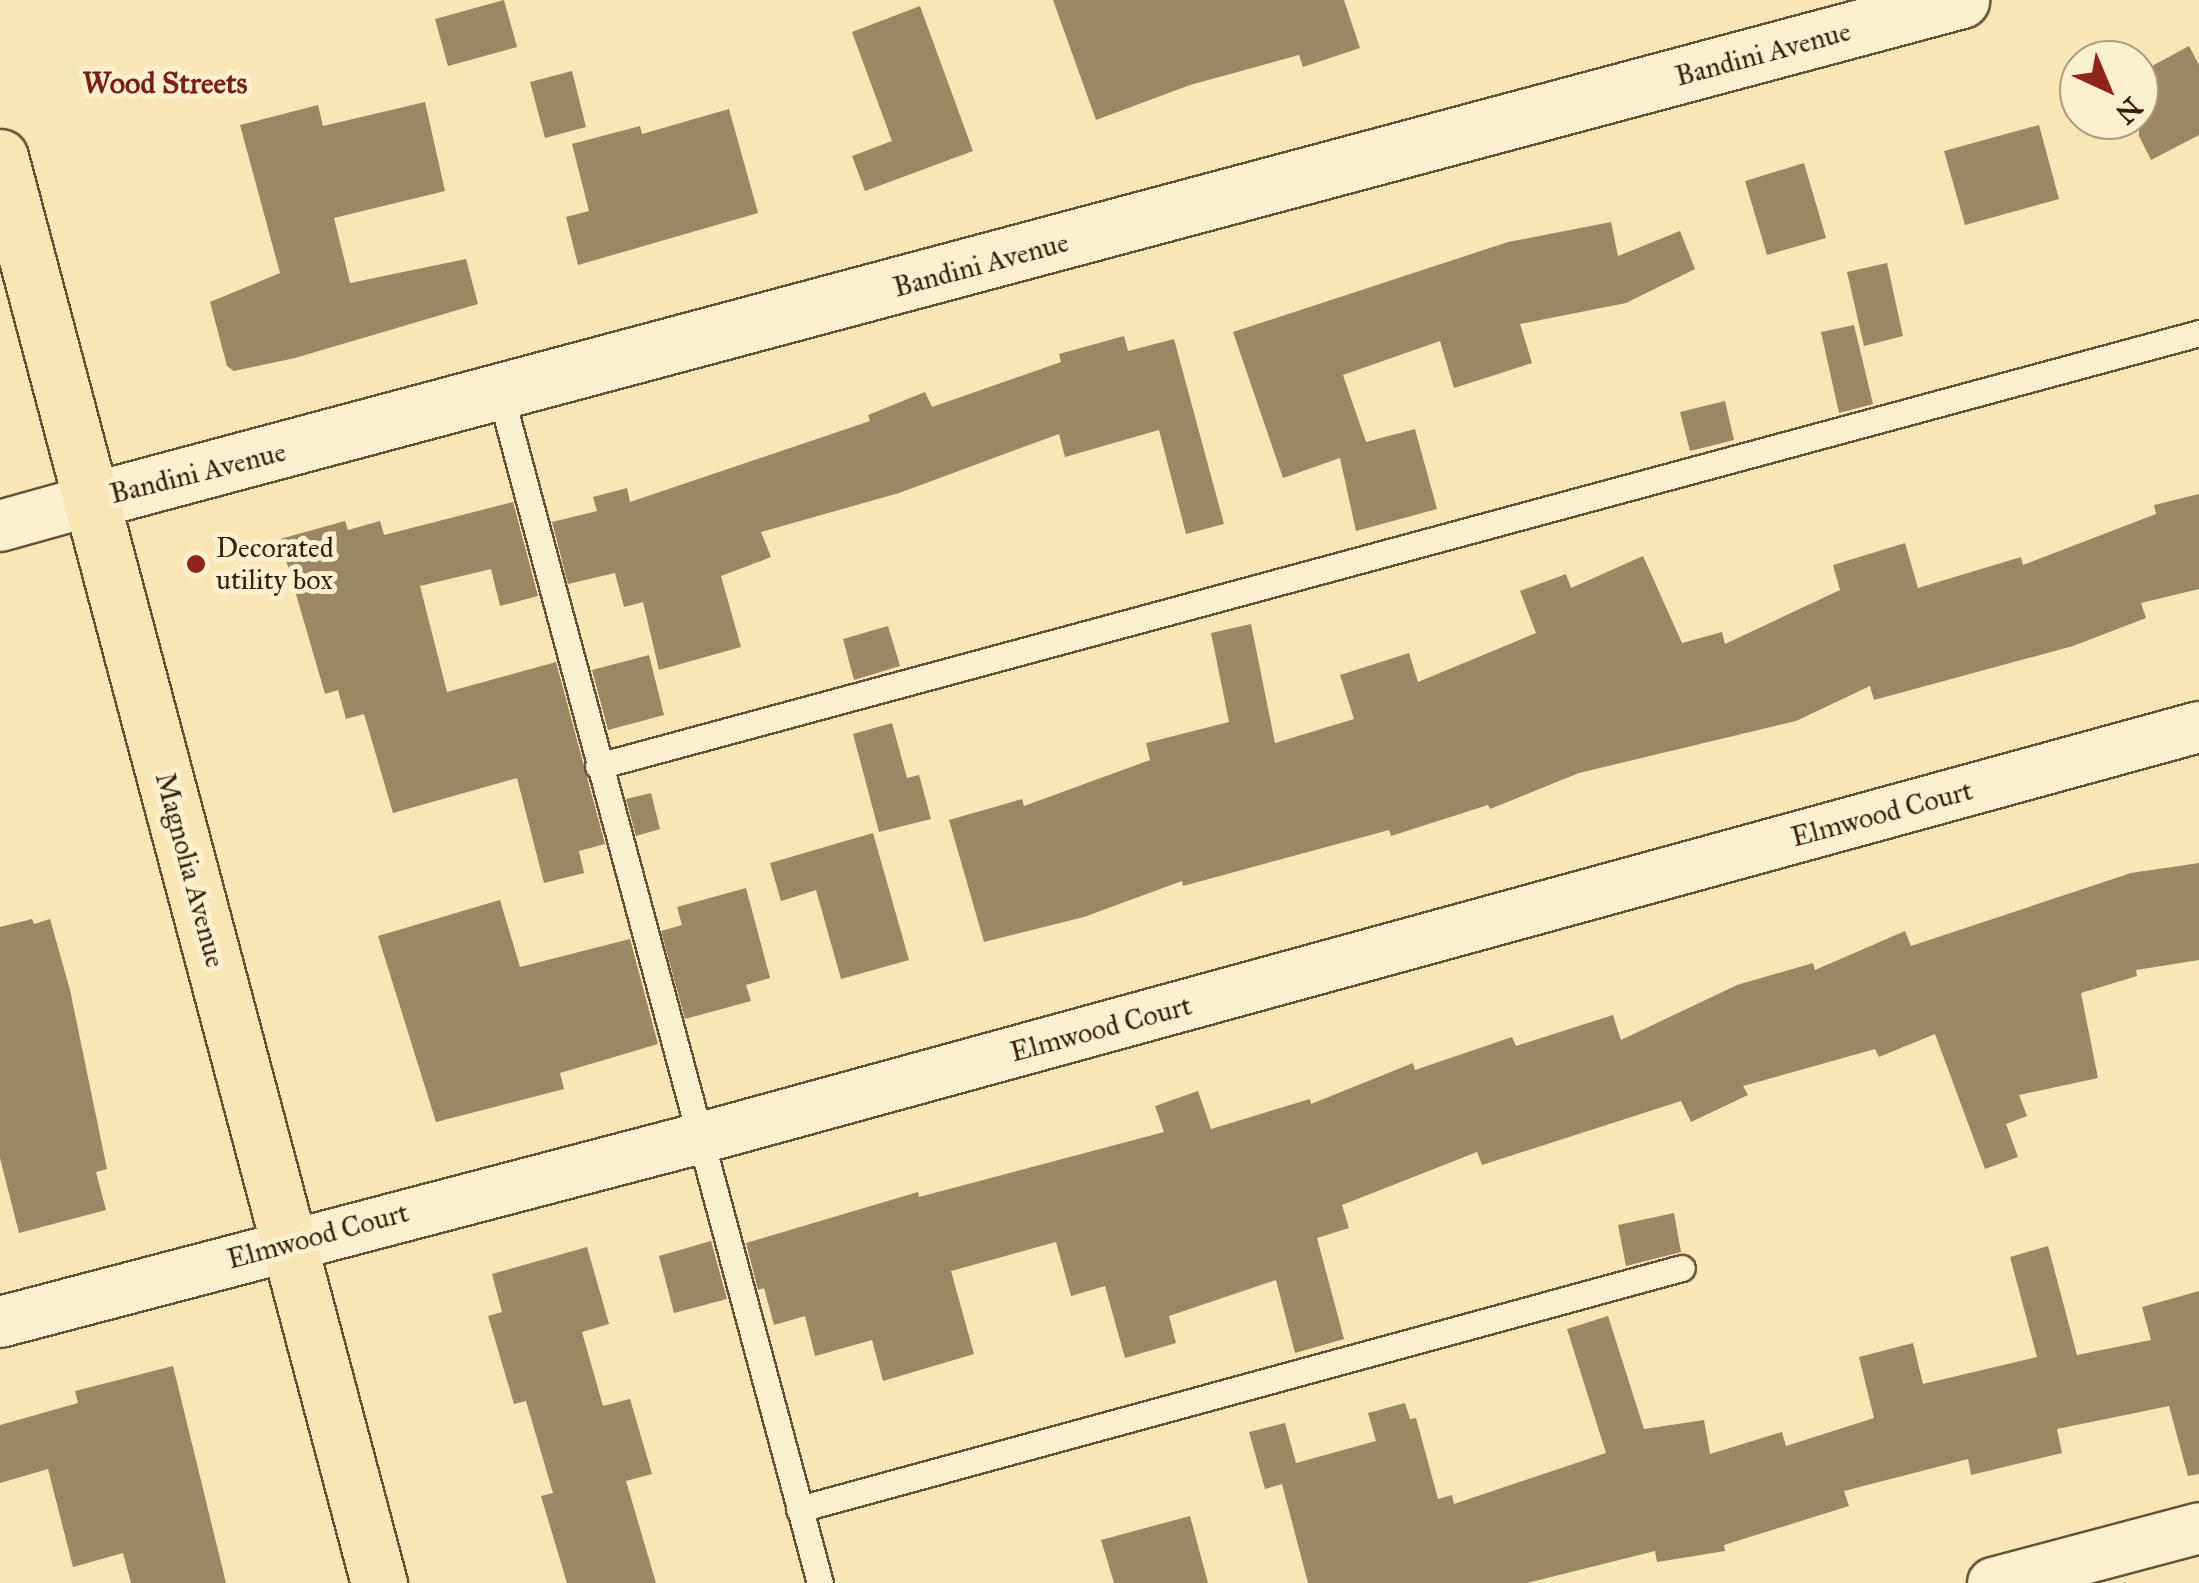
<!DOCTYPE html>
<html>
<head>
<meta charset="utf-8">
<style>
  body { margin:0 }
  #map { position:relative; width:2199px; height:1583px; overflow:hidden; background:#f8e7b5; font-family:"IM FELL Great Primer",serif }
  div>[style] { position:absolute }
  [style*='--x'] { left:calc(var(--x)*1px); top:calc(var(--y)*1px); width:calc(var(--w)*1px); rotate:calc(var(--a)*1deg) }
  .building>* { inset:0; background:#9b8763 }
  .roads { filter:drop-shadow(2px 0 #675136) drop-shadow(-2px 0 #675136) drop-shadow(0 2px #675136) drop-shadow(0 -2px #675136) }
  .lane>* { height:25px; margin:-12.5px; padding:0 12.5px; transform-origin:12.5px; border-radius:12.5px; background:#faefcf }
  .street>* { height:50px; margin:-25px; padding:0 25px; transform-origin:25px; border-radius:25px; background:#faefcf }
  .secondary>* { height:55px; margin:-27.5px; padding:0 27.5px; transform-origin:27.5px; border-radius:27.5px; background:#faefcf }
  .primary>* { height:55px; margin:-27.5px; padding:0 27.5px; transform-origin:27.5px; border-radius:27.5px; background:#f8e7b5 }
  .dots>* { width:28px; height:28px; translate:-50% -50%; box-sizing:border-box; border:5px solid #faefcf; border-radius:50% }
  span { translate:-50% -50%; white-space:nowrap; text-align:center; line-height:1.15; -webkit-text-stroke:10px #faefcf; paint-order:stroke }
  .street-label { font-size:28px; color:#371f0b }
  .poi-label { font-size:28px; color:#371f0b }
  .left { translate:0 -50%; text-align:left }
  .neighbourhood-label { font-size:30px; color:#7a1f14; font-weight:700 }
  .north { position:absolute; left:2059px; top:40px; width:100px; height:100px; box-sizing:border-box; background:#faefcf; border:2px solid #ac9c81; border-radius:50%; rotate:136deg; font-size:28px; font-weight:700; line-height:40px; text-align:center; color:#371f0b }
  .north::after { content:''; display:block; margin:auto; width:35px; height:45px; background:#8f2418; clip-path:polygon(50% 0,100% 100%,50% 72%,0 100%) }
</style>
</head>
<body>
<div id="map">
  <div class="building">
    <div style="clip-path:polygon(504px 0,517px 47px,448px 66px,435px 19px)"></div>
    <div style="clip-path:polygon(1053px 0,1344px 0,1360px 48px,1303px 67px,1299px 55px,1190px 85px,1096px 120px)"></div>
    <div style="clip-path:polygon(920px 6px,973px 151px,865px 191px,852px 156px,892px 141px,852px 32px)"></div>
    <div style="clip-path:polygon(2189px 46px,2199px 65px,2199px 135px,2151px 160px,2139px 136px,2139px 73px)"></div>
    <div style="clip-path:polygon(572px 71px,586px 127px,545px 138px,530px 82px)"></div>
    <div style="clip-path:polygon(425px 102px,445px 191px,334px 218px,350px 283px,466px 259px,478px 304px,295px 358px,234px 371px,227px 366px,210px 302px,280px 273px,240px 125px,318px 105px,323px 126px)"></div>
    <div style="clip-path:polygon(729px 109px,758px 213px,578px 265px,566px 217px,589px 211px,572px 144px,640px 126px,642px 134px)"></div>
    <div style="clip-path:polygon(2039px 125px,2059px 199px,1965px 225px,1944px 151px)"></div>
    <div style="clip-path:polygon(1804px 163px,1826px 238px,1767px 255px,1745px 181px)"></div>
    <div style="clip-path:polygon(1611px 222px,1618px 256px,1680px 231px,1695px 269px,1626px 303px,1520px 324px,1532px 363px,1454px 388px,1440px 341px,1343px 375px,1366px 442px,1415px 429px,1437px 509px,1356px 531px,1340px 458px,1283px 478px,1233px 332px,1508px 242px)"></div>
    <div style="clip-path:polygon(1887px 263px,1903px 336px,1864px 346px,1847px 272px)"></div>
    <div style="clip-path:polygon(1854px 325px,1873px 404px,1839px 413px,1821px 332px)"></div>
    <div style="clip-path:polygon(1124px 336px,1128px 351px,1174px 339px,1224px 524px,1186px 534px,1159px 430px,1065px 457px,1059px 434px,899px 493px,761px 532px,771px 557px,721px 576px,741px 647px,659px 670px,643px 602px,624px 607px,615px 573px,568px 584px,552px 522px,597px 511px,593px 497px,627px 488px,630px 502px,870px 421px,868px 415px,925px 392px,932px 407px,1061px 362px,1059px 354px)"></div>
    <div style="clip-path:polygon(1725px 401px,1734px 440px,1690px 451px,1680px 412px)"></div>
    <div style="clip-path:polygon(2199px 494px,2199px 589px,2141px 603px,2146px 618px,2073px 646px,1874px 700px,1870px 686px,1796px 721px,1579px 773px,1490px 809px,1488px 805px,1391px 836px,1389px 830px,1183px 886px,1182px 881px,1084px 917px,984px 942px,949px 820px,1022px 799px,1024px 806px,1150px 760px,1146px 743px,1229px 722px,1211px 633px,1251px 624px,1275px 743px,1354px 719px,1340px 675px,1409px 653px,1418px 682px,1536px 633px,1520px 591px,1566px 574px,1571px 588px,1643px 556px,1682px 643px,1722px 632px,1725px 644px,1840px 590px,1833px 565px,1905px 543px,1918px 588px,2021px 557px,2023px 565px,2156px 514px,2154px 505px)"></div>
    <div style="clip-path:polygon(513px 502px,538px 596px,500px 606px,491px 569px,420px 586px,447px 692px,556px 662px,605px 844px,579px 851px,584px 873px,544px 883px,517px 778px,393px 813px,364px 714px,346px 719px,338px 690px,325px 694px,280px 539px,345px 521px,348px 530px,380px 521px,384px 535px)"></div>
    <div style="clip-path:polygon(888px 626px,900px 666px,854px 680px,843px 639px)"></div>
    <div style="clip-path:polygon(649px 655px,664px 715px,608px 730px,592px 670px)"></div>
    <div style="clip-path:polygon(892px 723px,907px 778px,919px 775px,931px 819px,879px 832px,853px 734px)"></div>
    <div style="clip-path:polygon(651px 793px,660px 829px,636px 836px,626px 799px)"></div>
    <div style="clip-path:polygon(873px 833px,909px 960px,841px 979px,816px 890px,781px 901px,770px 863px)"></div>
    <div style="clip-path:polygon(2199px 863px,2199px 960px,2136px 970px,2137px 976px,2081px 993px,2098px 1078px,2019px 1095px,2027px 1116px,2006px 1124px,2018px 1157px,1985px 1169px,1935px 1034px,1879px 1057px,1875px 1049px,1743px 1086px,1748px 1095px,1691px 1122px,1681px 1101px,1482px 1165px,1477px 1152px,1342px 1205px,1349px 1228px,1317px 1238px,1344px 1339px,1295px 1353px,1276px 1280px,1169px 1316px,1176px 1343px,1125px 1358px,1105px 1286px,1071px 1296px,1056px 1242px,951px 1271px,974px 1354px,883px 1381px,872px 1340px,815px 1356px,805px 1316px,774px 1325px,764px 1288px,758px 1290px,746px 1243px,918px 1192px,919px 1197px,1164px 1132px,1155px 1106px,1198px 1091px,1211px 1129px,1310px 1099px,1311px 1104px,1413px 1063px,1415px 1070px,1512px 1037px,1516px 1046px,1613px 1015px,1621px 1040px,1737px 985px,1813px 963px,1815px 970px,1905px 931px,1911px 946px,2131px 873px)"></div>
    <div style="clip-path:polygon(746px 888px,770px 978px,746px 985px,751px 1001px,685px 1019px,661px 931px,682px 925px,677px 907px)"></div>
    <div style="clip-path:polygon(500px 900px,520px 967px,630px 939px,658px 1044px,560px 1073px,564px 1089px,436px 1122px,378px 936px)"></div>
    <div style="clip-path:polygon(32px 919px,34px 924px,50px 919px,70px 990px,107px 1169px,96px 1172px,106px 1210px,19px 1233px,0 1158px,0 927px)"></div>
    <div style="clip-path:polygon(1674px 1213px,1681px 1252px,1626px 1266px,1618px 1225px)"></div>
    <div style="clip-path:polygon(711px 1241px,727px 1299px,674px 1313px,659px 1256px)"></div>
    <div style="clip-path:polygon(2048px 1246px,2077px 1355px,2151px 1340px,2142px 1307px,2199px 1291px,2199px 1474px,2188px 1476px,2169px 1406px,2057px 1429px,2062px 1453px,1971px 1475px,1968px 1459px,1844px 1491px,1849px 1506px,1724px 1545px,1725px 1551px,1657px 1562px,1655px 1551px,1527px 1583px,1308px 1583px,1282px 1484px,1265px 1489px,1249px 1432px,1285px 1423px,1296px 1463px,1376px 1441px,1368px 1413px,1405px 1403px,1410px 1419px,1416px 1418px,1438px 1499px,1452px 1495px,1454px 1504px,1606px 1453px,1567px 1329px,1608px 1316px,1644px 1429px,1704px 1420px,1710px 1454px,1782px 1432px,1786px 1446px,1874px 1418px,1859px 1357px,1913px 1343px,1923px 1384px,2037px 1357px,2010px 1257px)"></div>
    <div style="clip-path:polygon(587px 1247px,609px 1324px,582px 1332px,603px 1406px,630px 1399px,652px 1474px,626px 1481px,656px 1583px,567px 1583px,541px 1496px,553px 1493px,526px 1401px,514px 1404px,488px 1316px,502px 1312px,492px 1274px)"></div>
    <div style="clip-path:polygon(173px 1366px,226px 1583px,131px 1583px,123px 1553px,73px 1567px,48px 1469px,0 1483px,0 1425px,78px 1403px,75px 1391px)"></div>
    <div style="clip-path:polygon(1190px 1516px,1208px 1583px,1114px 1583px,1101px 1540px)"></div>
  </div>
  <div class="roads">
    <div class="lane">
      <div style="--x:501;--y:396;--w:1229;--a:74.96"></div>
      <div style="--x:598;--y:766;--w:1659;--a:-15.13"></div>
      <div style="--x:799;--y:1509;--w:915;--a:-15.27"></div>
    </div>
    <div class="street">
      <div style="--x:0;--y:526;--w:97;--a:-15.6"></div>
      <div style="--x:0;--y:1322;--w:721;--a:-14.71"></div>
      <div style="--x:697;--y:1139;--w:1557;--a:-15.34"></div>
      <div style="--x:1993;--y:1583;--w:213;--a:-14.9"></div>
    </div>
    <div class="secondary">
      <div style="--x:93;--y:500;--w:1934;--a:-14.98"></div>
    </div>
    <div class="primary">
      <div style="--x:0;--y:157;--w:1476;--a:75.12"></div>
    </div>
  </div>
  <div class="dots">
    <div style="left:196px;top:564px;background:#8f2418"></div>
  </div>
  <div class="street-label">
    <span style="left:1763px;top:54px;rotate:-15deg">Bandini Avenue</span>
    <span style="left:981px;top:265px;rotate:-15deg">Bandini Avenue</span>
    <span style="left:198px;top:473px;rotate:-14deg">Bandini Avenue</span>
    <span style="left:1882px;top:814px;rotate:-15deg">Elmwood Court</span>
    <span style="left:190px;top:870px;rotate:75deg">Magnolia Avenue</span>
    <span style="left:1101px;top:1029px;rotate:-15deg">Elmwood Court</span>
    <span style="left:318px;top:1236px;rotate:-15deg">Elmwood Court</span>
  </div>
  <div class="poi-label">
    <span class="left" style="left:216px;top:564px">Decorated<br>utility box</span>
  </div>
  <div class="neighbourhood-label">
    <span style="left:165px;top:83px">Wood Streets</span>
  </div>
  <div class="north">N</div>
</div>
</body>
</html>
